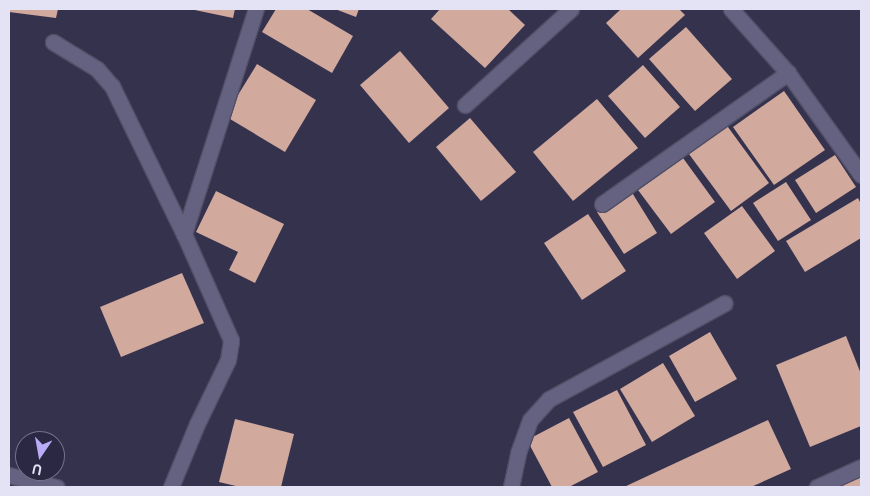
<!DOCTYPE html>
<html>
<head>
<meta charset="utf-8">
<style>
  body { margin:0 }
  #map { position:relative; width:870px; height:496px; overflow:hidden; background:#35324e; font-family:"DM Sans",sans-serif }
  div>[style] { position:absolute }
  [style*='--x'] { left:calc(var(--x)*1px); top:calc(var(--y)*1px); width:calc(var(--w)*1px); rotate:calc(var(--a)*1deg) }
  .building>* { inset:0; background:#d1a99d }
  .roads { filter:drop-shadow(1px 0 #514e65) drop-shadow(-1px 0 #514e65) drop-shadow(0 1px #514e65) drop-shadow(0 -1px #514e65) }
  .minor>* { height:15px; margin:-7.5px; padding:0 7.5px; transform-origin:7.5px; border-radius:7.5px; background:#656281 }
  span { translate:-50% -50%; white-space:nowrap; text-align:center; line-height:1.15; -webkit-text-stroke:5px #2b2843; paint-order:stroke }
  .frame { position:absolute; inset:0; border:10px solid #e4e3f5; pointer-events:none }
  .north { position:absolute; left:15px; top:431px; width:50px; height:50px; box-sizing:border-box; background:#2b2843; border:1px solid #75738a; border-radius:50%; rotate:192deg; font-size:14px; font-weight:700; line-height:20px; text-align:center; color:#e4e3f5 }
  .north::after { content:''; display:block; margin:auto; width:18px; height:22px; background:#b9abf7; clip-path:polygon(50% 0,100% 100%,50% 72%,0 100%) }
</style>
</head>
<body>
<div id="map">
  <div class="building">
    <div style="clip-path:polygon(9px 9px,58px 9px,56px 18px,9px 12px)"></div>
    <div style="clip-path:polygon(190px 9px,235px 9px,233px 18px)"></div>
    <div style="clip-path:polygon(276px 9px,307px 9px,353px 36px,332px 73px,262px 32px)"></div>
    <div style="clip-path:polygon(335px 9px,359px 9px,356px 17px)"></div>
    <div style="clip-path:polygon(440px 9px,508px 9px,525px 25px,485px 68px,431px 19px)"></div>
    <div style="clip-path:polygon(621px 9px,679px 9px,685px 15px,638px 58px,606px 23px)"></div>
    <div style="clip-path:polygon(686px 27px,732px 79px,695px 111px,649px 59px)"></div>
    <div style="clip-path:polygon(400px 51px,449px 108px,409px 143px,360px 85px)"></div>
    <div style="clip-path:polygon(257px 64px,316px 100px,285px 152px,225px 116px)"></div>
    <div style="clip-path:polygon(643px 65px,680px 107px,645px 138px,608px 96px)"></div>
    <div style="clip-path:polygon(784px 91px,825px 150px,774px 185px,733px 127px)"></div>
    <div style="clip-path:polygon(597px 99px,638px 148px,573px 201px,533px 152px)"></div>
    <div style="clip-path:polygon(470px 118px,516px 172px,481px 201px,436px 147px)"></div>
    <div style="clip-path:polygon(725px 123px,769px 183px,731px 211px,686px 150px)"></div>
    <div style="clip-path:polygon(835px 155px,856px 187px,816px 213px,795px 180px)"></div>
    <div style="clip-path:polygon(683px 158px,715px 202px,671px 234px,638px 190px)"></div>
    <div style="clip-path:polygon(786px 182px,811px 220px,778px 241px,753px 203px)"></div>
    <div style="clip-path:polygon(216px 191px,284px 224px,255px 283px,229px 270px,238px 252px,196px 232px)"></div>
    <div style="clip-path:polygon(631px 191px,657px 233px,624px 254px,597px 212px)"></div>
    <div style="clip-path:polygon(858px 198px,861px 204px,861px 238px,805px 272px,786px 241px)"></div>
    <div style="clip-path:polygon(742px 206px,775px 251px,737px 279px,704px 233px)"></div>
    <div style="clip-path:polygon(588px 214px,626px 271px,582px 300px,544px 243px)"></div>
    <div style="clip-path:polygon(182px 273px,204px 323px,121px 357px,100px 307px)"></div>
    <div style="clip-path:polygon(710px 332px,737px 379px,695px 402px,669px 356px)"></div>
    <div style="clip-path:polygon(846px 336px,861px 374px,861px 426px,810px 447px,776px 365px)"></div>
    <div style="clip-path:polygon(663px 363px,695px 416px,652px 442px,620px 389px)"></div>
    <div style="clip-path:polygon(617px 390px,646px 445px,603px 467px,573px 412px)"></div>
    <div style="clip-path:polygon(569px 418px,598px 472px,569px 487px,552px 487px,527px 440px)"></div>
    <div style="clip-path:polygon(235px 419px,294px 434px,281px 487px,240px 487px,219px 482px)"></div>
    <div style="clip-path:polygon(768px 420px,791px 469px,751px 487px,624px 487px)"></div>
    <div style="clip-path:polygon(861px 470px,861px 487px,830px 487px)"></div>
  </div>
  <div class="roads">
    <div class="minor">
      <div style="--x:731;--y:9;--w:86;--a:48.3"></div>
      <div style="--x:788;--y:73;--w:125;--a:54.4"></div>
      <div style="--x:53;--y:42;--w:52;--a:31.5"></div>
      <div style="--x:97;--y:69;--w:23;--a:49"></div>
      <div style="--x:112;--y:86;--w:165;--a:64.1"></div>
      <div style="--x:465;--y:105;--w:143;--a:-42.2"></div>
      <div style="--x:602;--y:204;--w:228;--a:-35.2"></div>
      <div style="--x:9;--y:475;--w:49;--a:14.3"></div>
      <div style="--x:171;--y:487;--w:68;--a:-67.6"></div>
      <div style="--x:197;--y:424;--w:71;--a:-64.2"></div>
      <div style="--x:228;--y:360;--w:20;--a:-81"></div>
      <div style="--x:231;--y:340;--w:116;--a:-113.9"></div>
      <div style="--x:184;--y:234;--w:236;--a:-72.3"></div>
      <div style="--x:511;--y:487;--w:35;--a:-78"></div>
      <div style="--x:518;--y:453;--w:35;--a:-70"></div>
      <div style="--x:530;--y:420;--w:28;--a:-48"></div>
      <div style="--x:549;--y:399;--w:200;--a:-28.6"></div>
      <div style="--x:817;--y:487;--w:48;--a:-24.4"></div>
    </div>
  </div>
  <div class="frame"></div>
  <div class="north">U</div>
</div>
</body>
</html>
